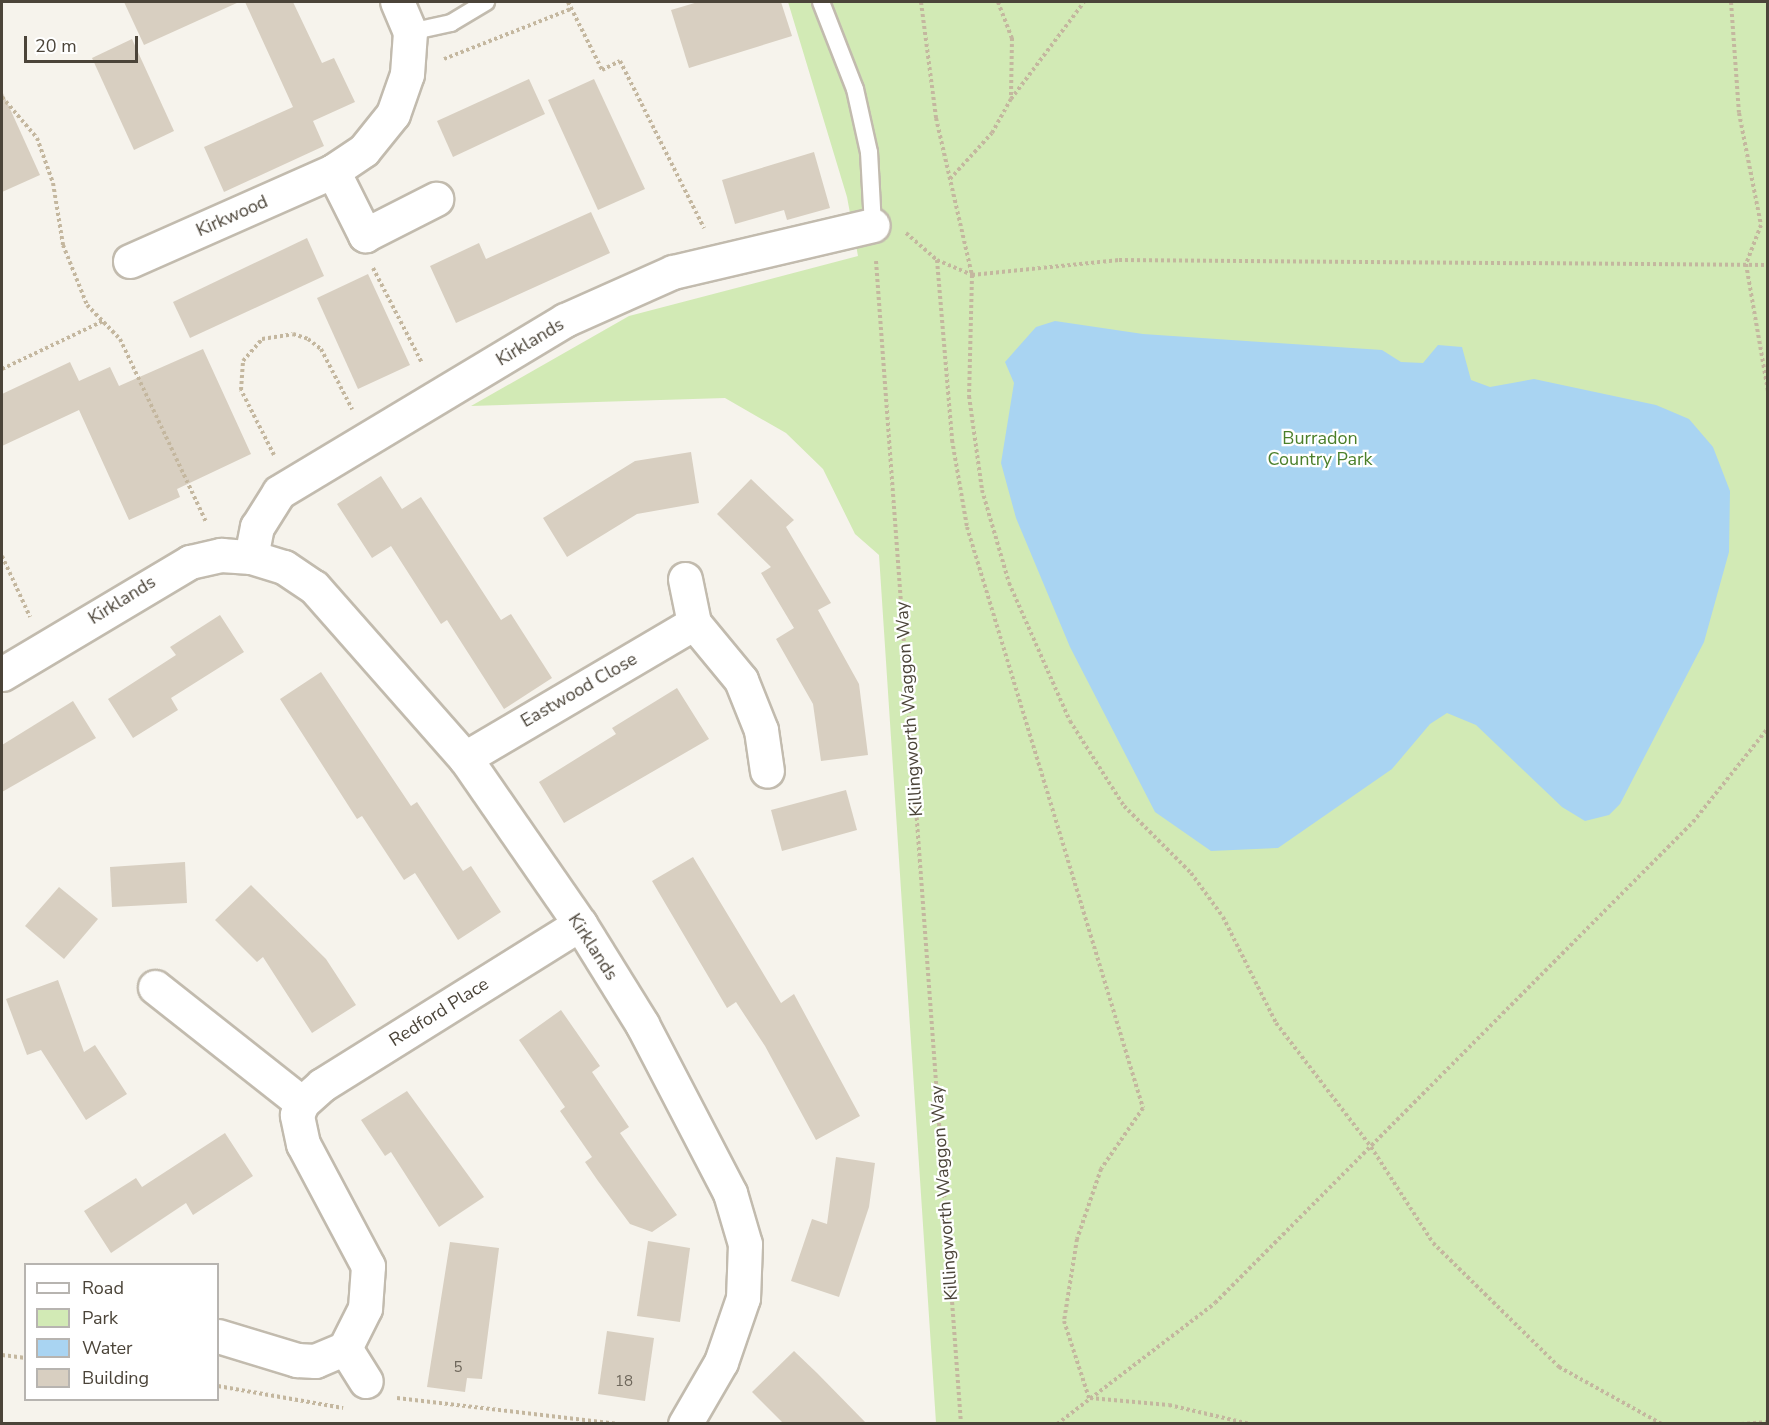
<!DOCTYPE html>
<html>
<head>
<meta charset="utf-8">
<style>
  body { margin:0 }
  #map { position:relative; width:1769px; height:1425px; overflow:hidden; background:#f6f3ec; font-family:"Nunito Sans",sans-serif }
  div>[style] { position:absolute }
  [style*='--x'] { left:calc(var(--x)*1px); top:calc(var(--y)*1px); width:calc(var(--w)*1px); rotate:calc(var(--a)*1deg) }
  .green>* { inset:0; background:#d2eab5 }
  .water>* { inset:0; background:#a9d4f2 }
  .building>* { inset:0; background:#d8cfc1 }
  .path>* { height:4px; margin-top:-2px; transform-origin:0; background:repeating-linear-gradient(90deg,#c4b79f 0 3px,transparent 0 6px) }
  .roads { filter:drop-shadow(2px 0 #c2bbae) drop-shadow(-2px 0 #c2bbae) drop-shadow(0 2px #c2bbae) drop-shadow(0 -2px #c2bbae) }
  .lane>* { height:16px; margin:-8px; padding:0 8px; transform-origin:8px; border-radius:8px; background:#fff }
  .street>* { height:33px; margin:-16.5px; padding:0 16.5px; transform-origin:16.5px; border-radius:16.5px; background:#fff }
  span { translate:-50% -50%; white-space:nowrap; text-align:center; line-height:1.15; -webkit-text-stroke:4.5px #fff; paint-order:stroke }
  .number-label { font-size:15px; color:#6e675b }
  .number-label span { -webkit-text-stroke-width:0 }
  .street-label { font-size:18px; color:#4b4439 }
  .park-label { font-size:18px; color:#4a7f2a }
  .frame { position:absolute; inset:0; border:3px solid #4b4439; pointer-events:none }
  .legend { position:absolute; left:24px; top:1263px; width:195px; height:138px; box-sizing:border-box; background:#fff; border:2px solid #b7b4b0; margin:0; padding:8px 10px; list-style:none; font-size:18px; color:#4b4439 }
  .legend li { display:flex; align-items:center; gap:12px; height:30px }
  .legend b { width:30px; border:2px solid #b7b4b0 }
  .scale { position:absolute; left:24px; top:36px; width:114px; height:27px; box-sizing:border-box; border:3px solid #4b4439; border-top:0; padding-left:8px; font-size:18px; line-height:21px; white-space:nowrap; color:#4b4439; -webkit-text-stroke:4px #fff; paint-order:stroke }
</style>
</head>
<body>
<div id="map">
  <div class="green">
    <div style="clip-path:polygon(788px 2px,1767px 2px,1767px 1423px,936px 1423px,879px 555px,855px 534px,823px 469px,786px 433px,725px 398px,471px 406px,629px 316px,858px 256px,847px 197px)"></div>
  </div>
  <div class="water">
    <div style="clip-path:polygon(1055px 321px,1143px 334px,1382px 350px,1401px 362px,1423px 363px,1438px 345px,1462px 347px,1471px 380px,1490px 387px,1534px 379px,1656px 405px,1689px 419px,1713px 447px,1730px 491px,1729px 552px,1704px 642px,1620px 804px,1609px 815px,1585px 821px,1562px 807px,1476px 725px,1447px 713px,1430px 724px,1392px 769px,1278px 848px,1211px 851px,1155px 812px,1070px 647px,1016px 518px,1001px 463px,1014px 383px,1005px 362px,1036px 327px)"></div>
  </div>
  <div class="building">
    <div style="clip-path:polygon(124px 2px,239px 2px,144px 45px)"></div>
    <div style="clip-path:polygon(245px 2px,293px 2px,322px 63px,334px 58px,355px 102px,313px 121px,324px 146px,224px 192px,204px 147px,293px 107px)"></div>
    <div style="clip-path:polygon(698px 2px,781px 2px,792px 36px,689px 68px,671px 10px)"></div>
    <div style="clip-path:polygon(132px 39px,174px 131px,134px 150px,92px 58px)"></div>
    <div style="clip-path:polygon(529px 79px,545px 114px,453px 157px,437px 121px)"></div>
    <div style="clip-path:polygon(594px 79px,645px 189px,598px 210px,548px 100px)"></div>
    <div style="clip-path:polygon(2px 91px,40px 175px,2px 192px)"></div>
    <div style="clip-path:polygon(814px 152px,830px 208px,787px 220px,784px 210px,735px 224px,722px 180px)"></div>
    <div style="clip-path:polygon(591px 212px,610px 253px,456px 323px,430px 266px,479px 243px,486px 259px)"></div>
    <div style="clip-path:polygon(307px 238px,324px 276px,190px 338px,173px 302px)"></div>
    <div style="clip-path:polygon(368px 274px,410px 365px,358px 389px,317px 298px)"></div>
    <div style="clip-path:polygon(203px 349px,251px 454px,177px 489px,180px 497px,129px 520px,79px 410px,2px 446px,2px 394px,70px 362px,79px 381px,110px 367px,119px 386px)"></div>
    <div style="clip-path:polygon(691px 452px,699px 503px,637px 514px,567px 557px,543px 518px,635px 461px)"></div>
    <div style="clip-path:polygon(381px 476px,402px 509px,421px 497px,501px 620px,511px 614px,552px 678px,504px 709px,447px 620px,441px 624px,391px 546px,372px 558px,337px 504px)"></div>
    <div style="clip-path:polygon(751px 479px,794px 520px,786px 527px,831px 603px,818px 610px,859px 684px,868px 755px,821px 761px,813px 704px,776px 639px,794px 628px,761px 573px,771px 567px,717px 514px)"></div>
    <div style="clip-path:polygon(220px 615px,244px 652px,171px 698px,178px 710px,133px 738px,108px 699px,176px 655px,170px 647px)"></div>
    <div style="clip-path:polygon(321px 672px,411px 806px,417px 802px,463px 871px,471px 866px,501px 912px,458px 940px,415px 873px,404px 880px,362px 816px,357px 819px,280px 699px)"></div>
    <div style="clip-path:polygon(677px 688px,709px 739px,564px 823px,539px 782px,616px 734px,612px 728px)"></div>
    <div style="clip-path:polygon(73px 701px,96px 738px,2px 792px,2px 745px)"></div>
    <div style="clip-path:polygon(846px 790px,857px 830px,782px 851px,771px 810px)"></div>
    <div style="clip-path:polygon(693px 857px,781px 1003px,794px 994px,860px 1116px,816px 1140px,765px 1046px,736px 1002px,727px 1008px,652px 881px)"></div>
    <div style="clip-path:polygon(185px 862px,187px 903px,112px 907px,110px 867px)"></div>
    <div style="clip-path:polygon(251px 885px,326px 959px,356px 1005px,312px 1033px,263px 957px,257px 962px,215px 920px)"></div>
    <div style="clip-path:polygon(59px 887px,98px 919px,64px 959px,25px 926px)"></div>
    <div style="clip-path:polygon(58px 980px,84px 1052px,95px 1045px,127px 1094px,86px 1120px,41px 1050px,27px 1055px,6px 999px)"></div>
    <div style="clip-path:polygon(561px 1010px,600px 1066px,592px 1072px,629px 1127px,620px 1133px,677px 1215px,652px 1232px,630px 1224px,598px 1181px,585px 1162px,592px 1157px,560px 1111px,565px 1107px,519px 1040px)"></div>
    <div style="clip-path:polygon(407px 1091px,484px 1197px,439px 1227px,391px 1152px,385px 1156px,361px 1120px)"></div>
    <div style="clip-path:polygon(225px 1133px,253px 1176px,193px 1215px,186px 1203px,111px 1253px,84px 1211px,136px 1178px,142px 1187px)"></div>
    <div style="clip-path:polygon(836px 1157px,875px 1163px,869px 1207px,839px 1297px,791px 1281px,812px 1219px,827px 1224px)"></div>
    <div style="clip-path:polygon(648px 1241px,690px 1248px,680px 1322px,637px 1316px)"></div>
    <div style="clip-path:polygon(450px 1242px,499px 1248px,482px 1379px,467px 1378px,465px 1392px,427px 1387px)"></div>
    <div style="clip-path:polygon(607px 1331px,654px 1338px,645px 1401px,598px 1394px)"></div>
    <div style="clip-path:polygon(794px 1351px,817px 1373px,867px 1424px,784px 1424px,752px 1392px)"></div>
  </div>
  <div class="path">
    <div style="--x:568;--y:2;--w:76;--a:63.4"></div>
    <div style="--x:602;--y:70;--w:20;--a:-27"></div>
    <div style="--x:620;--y:61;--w:187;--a:63.3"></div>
    <div style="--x:921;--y:2;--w:117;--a:82.6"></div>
    <div style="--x:936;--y:118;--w:161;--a:77.1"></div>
    <div style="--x:972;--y:275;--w:121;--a:91.4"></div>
    <div style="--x:969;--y:396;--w:95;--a:82.1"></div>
    <div style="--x:982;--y:490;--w:97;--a:73.8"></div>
    <div style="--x:1009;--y:583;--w:151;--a:66.2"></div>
    <div style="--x:1070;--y:721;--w:101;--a:57.6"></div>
    <div style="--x:1124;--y:806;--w:95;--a:45"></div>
    <div style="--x:1191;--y:873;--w:54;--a:54"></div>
    <div style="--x:1223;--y:917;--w:119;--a:63.4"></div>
    <div style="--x:1276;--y:1023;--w:156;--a:52.5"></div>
    <div style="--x:1371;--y:1147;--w:114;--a:57.1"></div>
    <div style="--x:1433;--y:1243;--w:177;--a:44.5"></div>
    <div style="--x:1559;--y:1367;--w:118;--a:29"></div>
    <div style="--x:998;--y:2;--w:39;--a:69"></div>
    <div style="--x:1012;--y:38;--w:59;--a:91"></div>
    <div style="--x:1731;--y:2;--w:111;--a:85.9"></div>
    <div style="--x:1739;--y:113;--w:114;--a:78.9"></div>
    <div style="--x:1761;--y:225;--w:42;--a:111"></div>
    <div style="--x:1746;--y:264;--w:129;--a:80.2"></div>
    <div style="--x:444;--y:59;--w:136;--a:-21.5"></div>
    <div style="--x:2;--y:97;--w:54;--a:49.5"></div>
    <div style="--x:37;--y:138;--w:48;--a:70.4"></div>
    <div style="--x:53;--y:183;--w:63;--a:80.8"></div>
    <div style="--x:63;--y:245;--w:65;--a:68.2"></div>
    <div style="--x:87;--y:305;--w:47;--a:45.9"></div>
    <div style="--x:120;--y:339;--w:202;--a:64.8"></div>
    <div style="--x:950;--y:179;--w:62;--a:-47.6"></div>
    <div style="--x:992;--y:133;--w:39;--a:-61"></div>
    <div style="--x:1011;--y:99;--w:121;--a:-53"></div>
    <div style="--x:906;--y:233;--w:41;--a:41.1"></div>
    <div style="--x:937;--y:260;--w:38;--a:23"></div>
    <div style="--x:972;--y:275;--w:148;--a:-5.8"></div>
    <div style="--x:1119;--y:260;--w:649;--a:0.44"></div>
    <div style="--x:937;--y:260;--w:181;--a:85.2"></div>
    <div style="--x:952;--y:440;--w:88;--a:80.2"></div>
    <div style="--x:967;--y:527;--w:607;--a:73.15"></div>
    <div style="--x:1143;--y:1108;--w:74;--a:124.5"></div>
    <div style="--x:1101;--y:1169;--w:74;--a:108.9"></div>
    <div style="--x:1077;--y:1239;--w:83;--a:99"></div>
    <div style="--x:1064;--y:1321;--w:81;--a:72"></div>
    <div style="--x:876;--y:261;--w:1166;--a:85.82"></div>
    <div style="--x:373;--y:268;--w:107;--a:62.7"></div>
    <div style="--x:2;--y:369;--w:112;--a:-25.4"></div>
    <div style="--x:274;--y:455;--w:73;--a:-116.9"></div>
    <div style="--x:241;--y:390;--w:29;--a:-86"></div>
    <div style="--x:243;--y:361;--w:29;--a:-49"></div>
    <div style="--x:262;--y:339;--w:31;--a:-9"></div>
    <div style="--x:293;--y:334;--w:16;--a:18"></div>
    <div style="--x:308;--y:339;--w:16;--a:38"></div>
    <div style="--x:321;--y:349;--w:68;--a:62.7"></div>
    <div style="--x:2;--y:556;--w:67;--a:65.3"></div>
    <div style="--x:2;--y:1355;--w:24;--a:7"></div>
    <div style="--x:218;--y:1386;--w:127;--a:10"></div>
    <div style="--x:397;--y:1398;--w:225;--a:6.7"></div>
    <div style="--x:1090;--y:1398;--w:79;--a:5.1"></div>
    <div style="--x:1169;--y:1405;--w:83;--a:13.2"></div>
    <div style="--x:1057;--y:1424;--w:199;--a:-37.4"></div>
    <div style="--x:1215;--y:1303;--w:678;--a:-45.18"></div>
    <div style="--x:1693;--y:822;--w:120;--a:-51.4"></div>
    <div style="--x:1741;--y:1424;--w:27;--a:-4"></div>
  </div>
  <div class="roads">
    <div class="lane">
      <div style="--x:821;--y:2;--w:93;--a:68.7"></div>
      <div style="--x:855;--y:89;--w:65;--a:77.5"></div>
      <div style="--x:869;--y:152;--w:73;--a:86.9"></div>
      <div style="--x:410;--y:32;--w:42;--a:-12.4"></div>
      <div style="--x:451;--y:23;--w:41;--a:-31"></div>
    </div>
    <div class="street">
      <div style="--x:333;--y:171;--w:72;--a:63.4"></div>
      <div style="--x:365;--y:235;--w:80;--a:-26.9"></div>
      <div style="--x:130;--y:261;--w:222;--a:-23.9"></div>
      <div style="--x:333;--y:171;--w:37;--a:-34"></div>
      <div style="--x:364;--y:150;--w:46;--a:-51.1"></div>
      <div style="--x:393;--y:114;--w:42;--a:-70.7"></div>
      <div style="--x:407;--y:74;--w:42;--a:-85.9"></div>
      <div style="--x:410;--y:32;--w:33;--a:-113"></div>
      <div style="--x:251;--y:557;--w:31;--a:-79"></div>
      <div style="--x:257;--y:527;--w:41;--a:-57.8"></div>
      <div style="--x:279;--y:492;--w:334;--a:-31"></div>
      <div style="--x:565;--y:320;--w:118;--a:-24"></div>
      <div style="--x:673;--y:272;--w:205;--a:-13.2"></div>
      <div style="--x:685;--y:579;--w:45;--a:78.4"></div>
      <div style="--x:694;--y:623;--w:74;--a:50.5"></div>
      <div style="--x:741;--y:680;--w:54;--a:68.2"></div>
      <div style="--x:761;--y:730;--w:41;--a:81.7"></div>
      <div style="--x:2;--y:674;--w:219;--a:-30.8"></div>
      <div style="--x:190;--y:562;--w:32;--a:-13"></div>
      <div style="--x:221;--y:555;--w:30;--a:4"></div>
      <div style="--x:251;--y:557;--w:34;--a:17"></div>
      <div style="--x:284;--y:567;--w:36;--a:34"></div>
      <div style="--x:314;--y:587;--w:228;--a:48.6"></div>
      <div style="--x:465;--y:758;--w:202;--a:55.3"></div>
      <div style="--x:580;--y:924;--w:118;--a:58.2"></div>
      <div style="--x:642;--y:1024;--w:191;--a:62.5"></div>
      <div style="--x:730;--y:1193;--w:53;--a:73.6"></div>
      <div style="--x:745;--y:1244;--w:54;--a:92.1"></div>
      <div style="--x:743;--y:1298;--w:68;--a:109"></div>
      <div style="--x:721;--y:1362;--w:72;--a:120.1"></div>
      <div style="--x:465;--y:758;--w:266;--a:-30.5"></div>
      <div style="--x:155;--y:987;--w:187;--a:38.3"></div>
      <div style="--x:218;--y:1336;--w:83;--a:16.9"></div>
      <div style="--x:297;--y:1360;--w:18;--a:3"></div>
      <div style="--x:315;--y:1361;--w:33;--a:-23"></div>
      <div style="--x:345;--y:1348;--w:45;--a:-63.4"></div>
      <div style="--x:365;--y:1308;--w:42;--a:-85.9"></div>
      <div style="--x:368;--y:1266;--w:138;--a:-118"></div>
      <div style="--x:303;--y:1144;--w:30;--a:-102"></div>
      <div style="--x:297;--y:1115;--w:13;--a:-67"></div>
      <div style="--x:302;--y:1103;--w:27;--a:-42"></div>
      <div style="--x:322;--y:1085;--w:304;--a:-32"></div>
      <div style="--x:345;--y:1348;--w:39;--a:58"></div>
    </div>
  </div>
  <div class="number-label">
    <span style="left:458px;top:1368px">5</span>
    <span style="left:624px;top:1382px">18</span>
  </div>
  <div class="street-label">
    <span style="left:232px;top:216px;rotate:-24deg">Kirkwood</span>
    <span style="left:530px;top:342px;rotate:-31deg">Kirklands</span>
    <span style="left:122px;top:600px;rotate:-32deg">Kirklands</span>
    <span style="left:579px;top:690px;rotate:-30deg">Eastwood Close</span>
    <span style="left:909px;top:709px;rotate:-94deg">Killingworth Waggon Way</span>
    <span style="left:593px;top:947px;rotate:57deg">Kirklands</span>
    <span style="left:439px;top:1012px;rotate:-32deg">Redford Place</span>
    <span style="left:944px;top:1193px;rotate:-94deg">Killingworth Waggon Way</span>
  </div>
  <div class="park-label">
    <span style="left:1320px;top:449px">Burradon<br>Country Park</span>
  </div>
  <div class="frame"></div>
  <ul class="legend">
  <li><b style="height:8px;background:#fff"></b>Road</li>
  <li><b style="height:16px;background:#d2eab5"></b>Park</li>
  <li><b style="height:16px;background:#a9d4f2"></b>Water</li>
  <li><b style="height:16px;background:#d8cfc1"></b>Building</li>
  </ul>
  <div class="scale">20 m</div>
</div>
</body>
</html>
